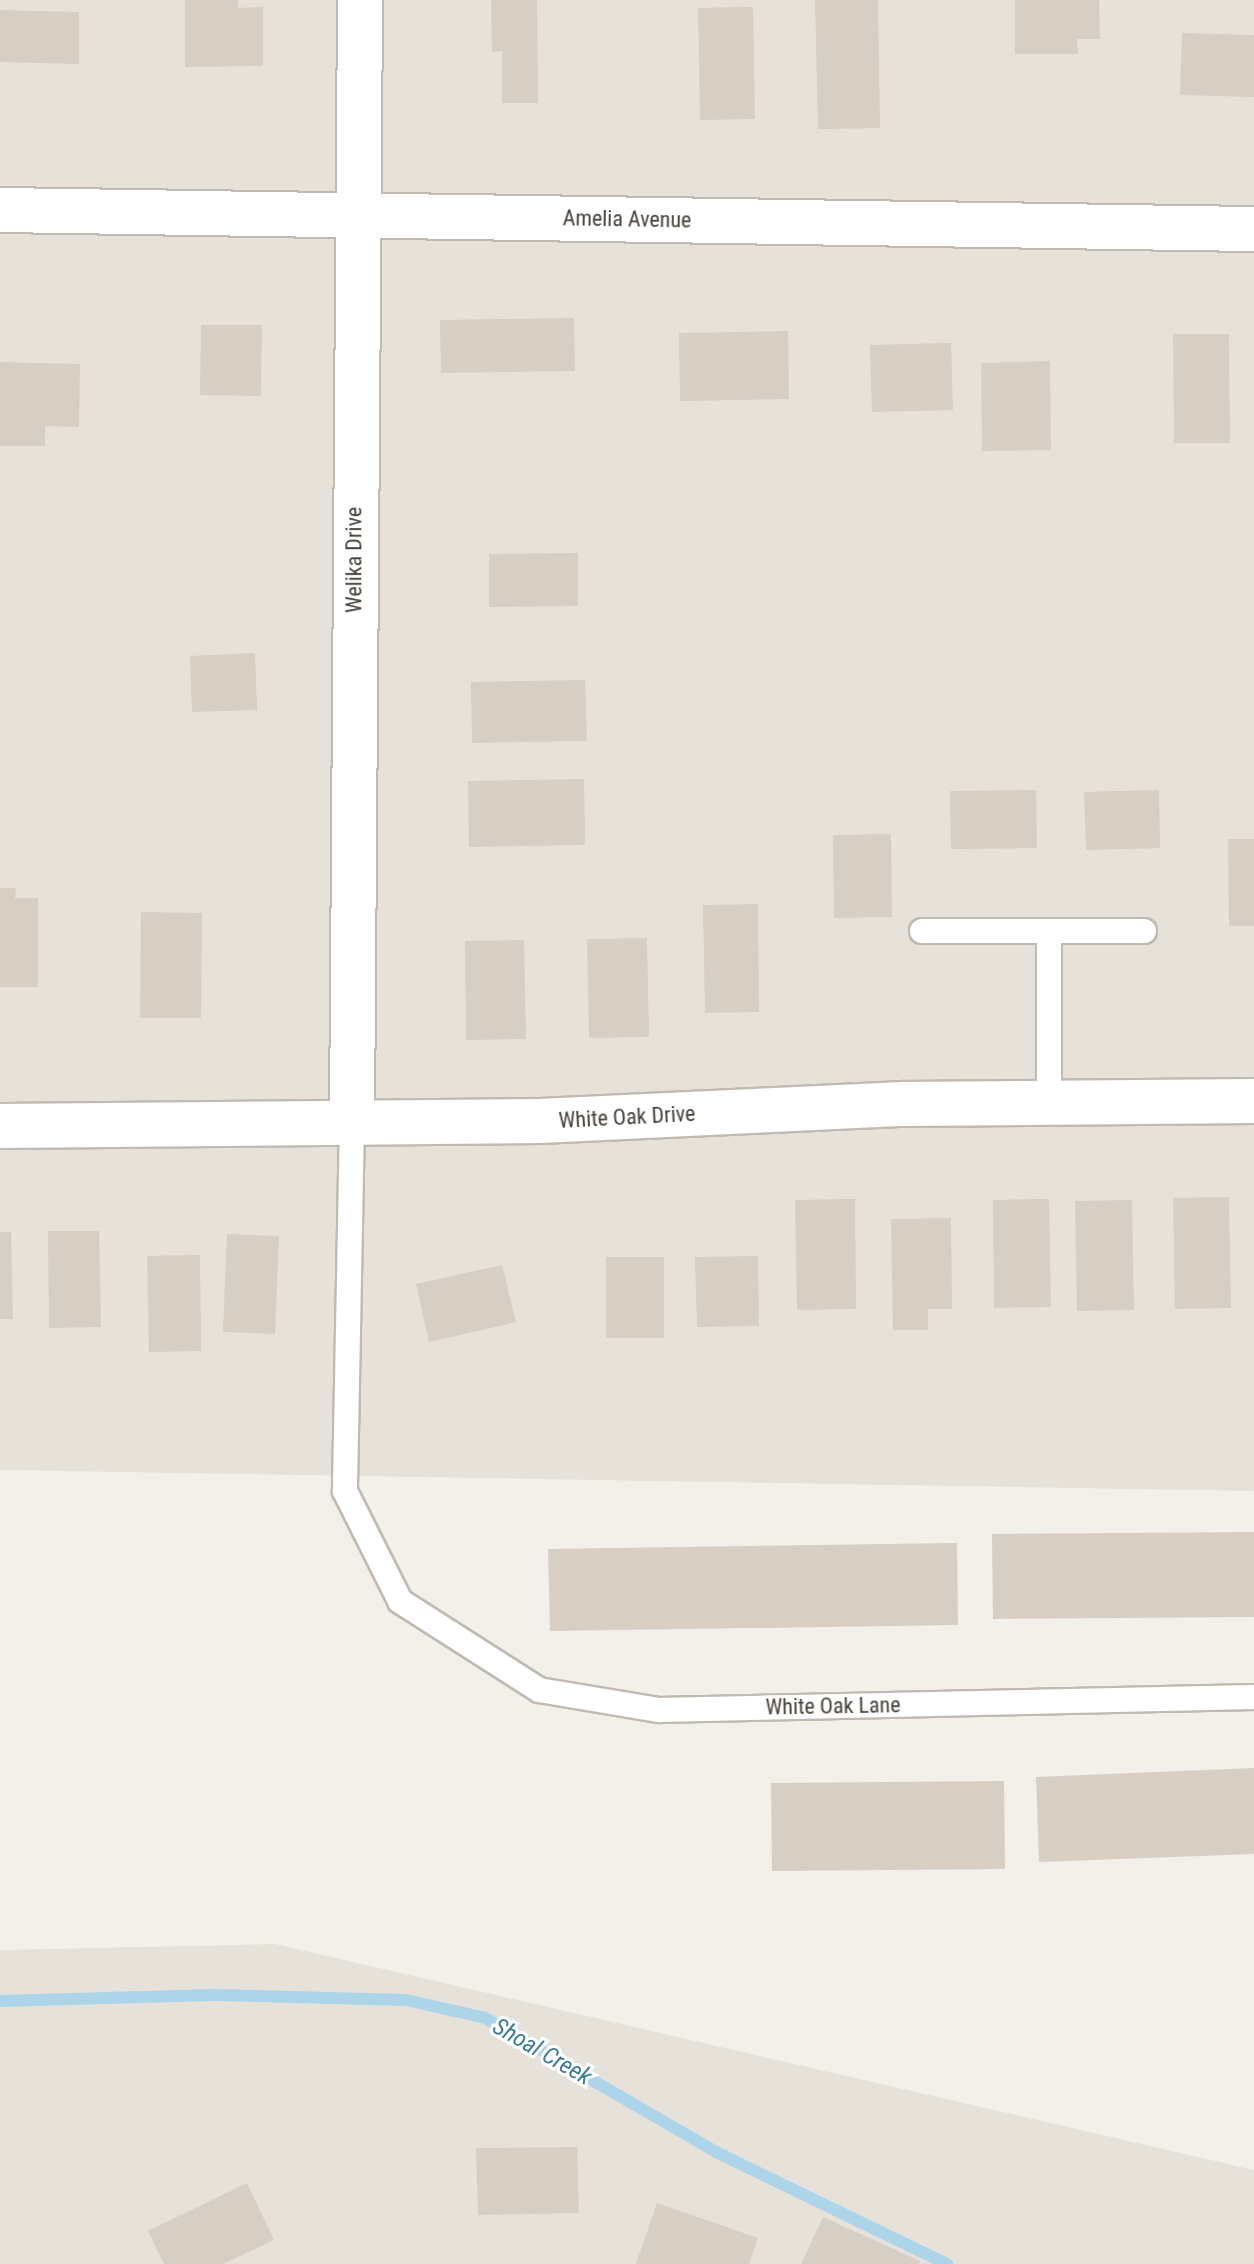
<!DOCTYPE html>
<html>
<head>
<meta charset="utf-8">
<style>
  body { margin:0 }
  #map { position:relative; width:1254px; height:2264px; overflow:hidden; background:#f3f0ea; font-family:"Roboto Condensed",sans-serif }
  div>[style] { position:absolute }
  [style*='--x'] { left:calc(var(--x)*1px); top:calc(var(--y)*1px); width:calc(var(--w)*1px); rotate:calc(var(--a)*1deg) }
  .residential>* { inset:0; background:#e7e2d9 }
  .stream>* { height:12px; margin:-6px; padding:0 6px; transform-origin:6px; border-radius:6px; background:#add5ea }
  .building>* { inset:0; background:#d7cec4 }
  .roads { filter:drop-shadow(2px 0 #c1bab1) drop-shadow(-2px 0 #c1bab1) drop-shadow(0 2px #c1bab1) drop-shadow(0 -2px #c1bab1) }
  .lane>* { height:24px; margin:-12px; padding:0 12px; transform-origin:12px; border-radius:12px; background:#fff }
  .street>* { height:44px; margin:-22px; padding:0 22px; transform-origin:22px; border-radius:22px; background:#fff }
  span { translate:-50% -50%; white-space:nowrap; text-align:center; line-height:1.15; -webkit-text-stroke:6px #fff; paint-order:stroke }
  .street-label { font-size:22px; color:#474039 }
  .water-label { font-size:24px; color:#3a7ca0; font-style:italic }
</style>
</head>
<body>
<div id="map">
  <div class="residential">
    <div style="clip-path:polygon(0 0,1254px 0,1254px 1491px,0 1470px)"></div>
    <div style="clip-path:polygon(275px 1944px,1254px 2170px,1254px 2264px,0 2264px,0 1950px)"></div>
  </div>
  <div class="stream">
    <div style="--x:0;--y:2001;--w:214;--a:-1.6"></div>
    <div style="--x:214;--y:1995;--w:192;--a:1.5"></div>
    <div style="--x:406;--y:2000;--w:81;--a:12.8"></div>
    <div style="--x:485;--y:2018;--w:267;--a:30.1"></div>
    <div style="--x:716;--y:2152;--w:257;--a:25.9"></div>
  </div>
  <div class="building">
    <div style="clip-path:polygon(185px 0,238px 0,238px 8px,263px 7px,263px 66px,185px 67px)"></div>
    <div style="clip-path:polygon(491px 0,537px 0,538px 103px,502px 103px,502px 51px,492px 52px)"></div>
    <div style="clip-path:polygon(815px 0,878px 0,880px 128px,818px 129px)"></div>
    <div style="clip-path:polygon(1015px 0,1099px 0,1100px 39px,1077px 39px,1078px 54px,1015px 54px)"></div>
    <div style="clip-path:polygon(753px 7px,755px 119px,700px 120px,698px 8px)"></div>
    <div style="clip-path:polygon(0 10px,79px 12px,79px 64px,0 62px)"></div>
    <div style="clip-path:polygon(1182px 33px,1254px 35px,1254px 97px,1180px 95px)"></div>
    <div style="clip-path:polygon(574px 318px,575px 371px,441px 373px,440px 320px)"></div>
    <div style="clip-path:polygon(201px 325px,262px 325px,261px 396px,200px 395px)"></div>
    <div style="clip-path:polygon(788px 331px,789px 399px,680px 401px,679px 333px)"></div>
    <div style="clip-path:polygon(1173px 334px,1229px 334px,1230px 443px,1174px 443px)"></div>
    <div style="clip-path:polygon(951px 343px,953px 410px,872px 412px,870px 345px)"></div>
    <div style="clip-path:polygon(1050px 361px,1051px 450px,982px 451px,981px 363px)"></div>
    <div style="clip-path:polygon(0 362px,80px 364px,79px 427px,45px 426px,45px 446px,0 446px)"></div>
    <div style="clip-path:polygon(578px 553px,578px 606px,489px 607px,489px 554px)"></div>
    <div style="clip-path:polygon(255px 653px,257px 710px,192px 712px,190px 656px)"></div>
    <div style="clip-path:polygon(585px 680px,587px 741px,472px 743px,471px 682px)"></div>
    <div style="clip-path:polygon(584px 779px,585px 845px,469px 847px,468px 781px)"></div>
    <div style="clip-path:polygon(1036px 790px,1037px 848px,951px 849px,950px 791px)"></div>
    <div style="clip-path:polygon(1159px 790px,1160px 848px,1086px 850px,1084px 792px)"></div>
    <div style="clip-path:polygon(891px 834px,892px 917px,834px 918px,833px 835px)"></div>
    <div style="clip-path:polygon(1228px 839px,1254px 839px,1254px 926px,1229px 926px)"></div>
    <div style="clip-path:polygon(0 888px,16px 888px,15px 898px,38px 898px,38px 987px,0 987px)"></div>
    <div style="clip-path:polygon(758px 904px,759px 1012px,705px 1013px,703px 905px)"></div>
    <div style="clip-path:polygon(141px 912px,202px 913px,201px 1018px,140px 1018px)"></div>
    <div style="clip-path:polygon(647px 938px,649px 1037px,589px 1038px,587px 939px)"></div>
    <div style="clip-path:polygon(524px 940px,526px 1039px,466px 1040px,465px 941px)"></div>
    <div style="clip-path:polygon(1229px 1197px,1231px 1308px,1175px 1309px,1173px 1198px)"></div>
    <div style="clip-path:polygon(855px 1199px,856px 1309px,797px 1310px,795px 1200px)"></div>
    <div style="clip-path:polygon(1049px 1199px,1051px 1307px,994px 1308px,993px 1200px)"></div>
    <div style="clip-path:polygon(1132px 1200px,1134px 1310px,1077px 1311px,1075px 1201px)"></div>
    <div style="clip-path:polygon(951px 1218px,952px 1309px,928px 1309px,928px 1330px,893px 1330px,891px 1219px)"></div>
    <div style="clip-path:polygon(48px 1231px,99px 1231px,101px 1327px,49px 1328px)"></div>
    <div style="clip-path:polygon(0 1232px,11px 1232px,13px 1319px,0 1319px)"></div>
    <div style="clip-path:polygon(227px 1234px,279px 1236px,275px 1334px,223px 1332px)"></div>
    <div style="clip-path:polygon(200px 1255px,201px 1351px,149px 1352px,147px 1256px)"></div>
    <div style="clip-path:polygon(758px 1256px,759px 1326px,697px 1327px,695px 1257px)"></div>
    <div style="clip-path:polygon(606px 1257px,664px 1257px,664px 1338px,606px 1338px)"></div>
    <div style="clip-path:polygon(502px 1265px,516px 1322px,429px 1342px,416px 1284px)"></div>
    <div style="clip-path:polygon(1254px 1532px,1254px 1617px,993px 1619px,992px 1534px)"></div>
    <div style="clip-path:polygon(957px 1543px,958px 1625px,550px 1631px,548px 1549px)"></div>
    <div style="clip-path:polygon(1254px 1768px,1254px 1854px,1039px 1862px,1036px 1777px)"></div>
    <div style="clip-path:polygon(1004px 1781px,1005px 1869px,772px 1871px,771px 1783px)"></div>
    <div style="clip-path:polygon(577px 2147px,579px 2213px,478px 2215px,476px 2148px)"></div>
    <div style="clip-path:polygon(247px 2183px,274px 2240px,223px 2264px,164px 2264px,148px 2231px)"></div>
    <div style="clip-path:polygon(657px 2203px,758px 2238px,749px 2264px,636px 2264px)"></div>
    <div style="clip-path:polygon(823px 2217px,920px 2261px,919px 2264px,801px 2264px)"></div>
  </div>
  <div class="roads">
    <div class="lane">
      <div style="--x:922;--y:931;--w:222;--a:0"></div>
      <div style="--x:1049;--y:932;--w:170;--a:90"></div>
      <div style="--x:352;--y:1121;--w:370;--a:91.1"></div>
      <div style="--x:345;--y:1491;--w:123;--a:63.4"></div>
      <div style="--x:400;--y:1601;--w:165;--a:32.6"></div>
      <div style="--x:539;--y:1690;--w:122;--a:9.5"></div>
      <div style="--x:659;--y:1710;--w:595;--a:-1.25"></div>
    </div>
    <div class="street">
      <div style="--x:0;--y:210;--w:1254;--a:0.87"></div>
      <div style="--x:352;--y:1121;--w:1121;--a:-89.59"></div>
      <div style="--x:0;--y:1126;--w:540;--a:-0.53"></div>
      <div style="--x:540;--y:1121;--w:364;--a:-2.7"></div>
      <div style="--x:904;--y:1104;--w:350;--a:-0.5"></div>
    </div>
  </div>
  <div class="street-label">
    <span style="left:627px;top:219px;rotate:1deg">Amelia Avenue</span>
    <span style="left:354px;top:560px;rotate:-90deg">Welika Drive</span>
    <span style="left:627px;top:1117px;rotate:-3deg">White Oak Drive</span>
    <span style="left:833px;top:1706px;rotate:-1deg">White Oak Lane</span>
  </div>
  <div class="water-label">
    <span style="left:542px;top:2052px;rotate:30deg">Shoal Creek</span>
  </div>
</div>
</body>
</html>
